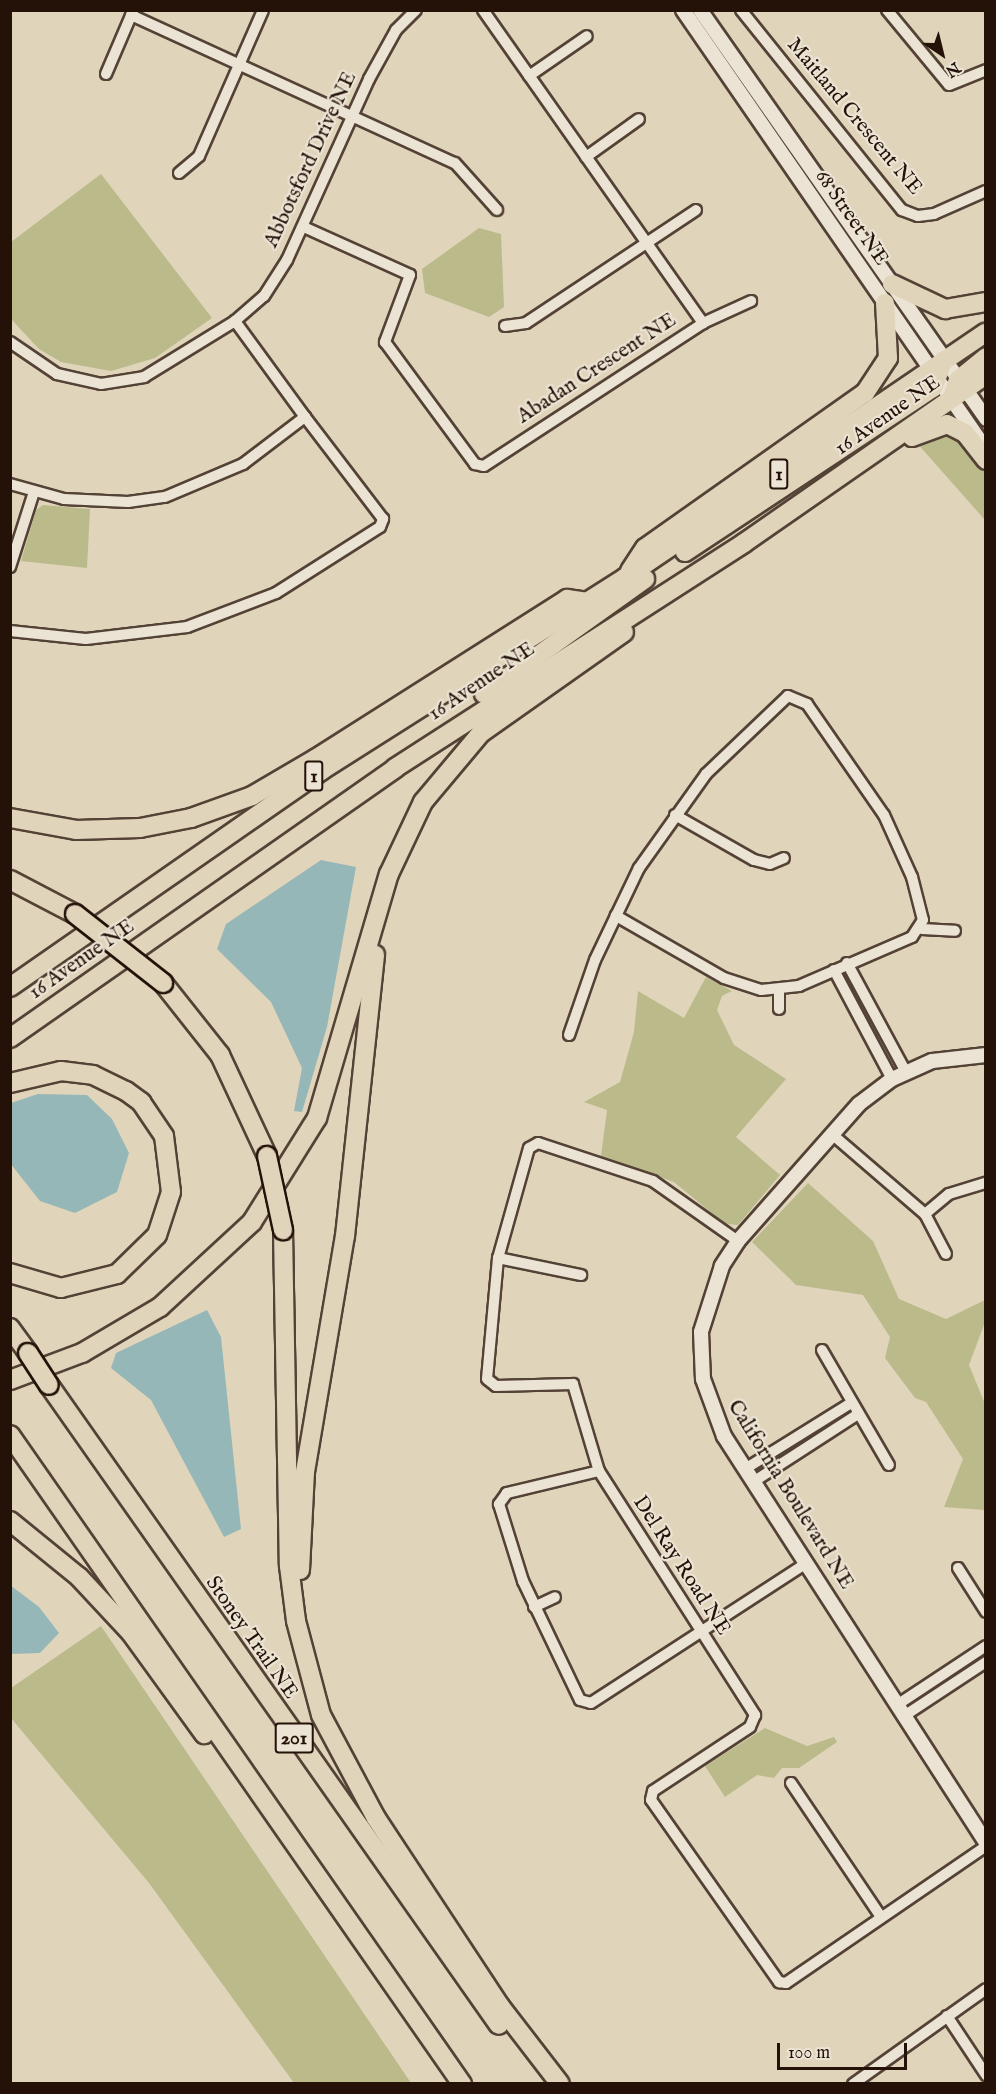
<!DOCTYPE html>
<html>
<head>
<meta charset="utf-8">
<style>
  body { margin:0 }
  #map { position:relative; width:996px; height:2094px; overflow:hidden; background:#e0d4bb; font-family:"IM FELL English",serif }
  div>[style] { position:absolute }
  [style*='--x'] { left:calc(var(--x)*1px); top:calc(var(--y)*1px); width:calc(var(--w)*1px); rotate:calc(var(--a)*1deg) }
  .green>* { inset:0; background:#bbba8b }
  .water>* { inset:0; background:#96b7b7 }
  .roads { filter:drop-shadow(2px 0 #534235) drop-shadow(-2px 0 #534235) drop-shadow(0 2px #534235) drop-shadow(0 -2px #534235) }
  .street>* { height:10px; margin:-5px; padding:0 5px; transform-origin:5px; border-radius:5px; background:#ebe3d3 }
  .secondary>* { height:14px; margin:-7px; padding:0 7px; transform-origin:7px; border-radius:7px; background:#ebe3d3 }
  .highway>* { height:18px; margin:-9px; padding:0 9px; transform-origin:9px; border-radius:9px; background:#e0d4bb }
  .bridges { filter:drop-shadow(2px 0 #241208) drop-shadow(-2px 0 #241208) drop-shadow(0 2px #241208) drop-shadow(0 -2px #241208) }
  .highway-bridge>* { height:18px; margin:-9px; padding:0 9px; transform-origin:9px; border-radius:9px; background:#e0d4bb }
  span { translate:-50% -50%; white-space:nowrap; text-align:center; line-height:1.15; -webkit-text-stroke:4.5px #ebe3d3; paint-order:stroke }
  .shield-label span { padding:2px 4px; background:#ebe3d3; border:2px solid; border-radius:4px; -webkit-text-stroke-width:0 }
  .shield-label { font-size:20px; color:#241208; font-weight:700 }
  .street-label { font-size:21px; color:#241208 }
  .frame { position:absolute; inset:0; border:12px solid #241208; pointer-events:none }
  .north { position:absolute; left:912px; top:24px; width:60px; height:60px; -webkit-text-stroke:4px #ebe3d3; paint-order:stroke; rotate:145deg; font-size:16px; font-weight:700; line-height:24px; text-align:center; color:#241208 }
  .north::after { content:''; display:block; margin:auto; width:21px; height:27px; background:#241208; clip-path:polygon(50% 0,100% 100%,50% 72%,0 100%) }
  .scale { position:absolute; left:777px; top:2043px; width:130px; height:27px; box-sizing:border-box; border:3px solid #241208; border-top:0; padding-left:8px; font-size:18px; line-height:21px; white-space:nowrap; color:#241208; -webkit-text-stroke:4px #ebe3d3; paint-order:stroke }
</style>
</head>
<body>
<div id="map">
  <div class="green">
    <div style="clip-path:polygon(101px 174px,212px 318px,155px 358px,111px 371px,61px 362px,39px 349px,11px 319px,11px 242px)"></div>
    <div style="clip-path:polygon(479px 228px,501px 234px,504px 307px,489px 317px,425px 293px,422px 269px)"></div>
    <div style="clip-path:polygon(934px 431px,961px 436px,985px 467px,985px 520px,916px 442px)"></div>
    <div style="clip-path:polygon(43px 505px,90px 509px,87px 568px,21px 561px,36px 510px)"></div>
    <div style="clip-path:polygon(706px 977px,732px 991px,722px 996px,717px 1010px,734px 1045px,786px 1079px,736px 1137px,780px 1175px,738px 1225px,725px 1224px,674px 1182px,601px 1156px,607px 1110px,584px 1102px,620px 1082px,634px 1032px,638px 991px,684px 1018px)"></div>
    <div style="clip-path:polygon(808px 1183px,873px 1241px,899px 1299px,946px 1319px,985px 1300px,985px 1322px,969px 1365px,985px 1404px,985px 1510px,944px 1507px,963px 1459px,926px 1402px,915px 1398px,885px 1358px,890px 1337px,863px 1295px,796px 1285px,752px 1242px)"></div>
    <div style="clip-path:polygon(101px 1626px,411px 2083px,294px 2083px,149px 1883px,11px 1718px,11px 1688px)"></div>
    <div style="clip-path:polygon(765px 1728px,807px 1746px,834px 1737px,837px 1742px,799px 1768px,782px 1768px,774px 1778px,757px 1775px,725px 1797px,705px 1766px)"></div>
  </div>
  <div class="water">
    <div style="clip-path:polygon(321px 860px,356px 867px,327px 1027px,302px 1112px,294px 1111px,302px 1068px,271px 1002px,217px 949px,226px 924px)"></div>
    <div style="clip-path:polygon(38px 1094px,87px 1095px,112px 1119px,129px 1153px,117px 1192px,75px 1213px,40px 1201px,10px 1163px,11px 1103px)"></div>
    <div style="clip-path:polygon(207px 1310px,221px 1337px,241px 1529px,224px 1537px,151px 1400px,111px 1368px,116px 1353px)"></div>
    <div style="clip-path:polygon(10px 1585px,39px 1607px,59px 1633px,40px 1653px,11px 1654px)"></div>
  </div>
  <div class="roads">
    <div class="street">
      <div style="--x:483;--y:10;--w:383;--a:54.9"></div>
      <div style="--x:741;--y:10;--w:257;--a:51.2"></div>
      <div style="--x:902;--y:210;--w:17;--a:21"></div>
      <div style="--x:918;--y:216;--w:16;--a:-7"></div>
      <div style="--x:934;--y:214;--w:57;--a:-23.9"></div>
      <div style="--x:887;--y:10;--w:97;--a:50.4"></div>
      <div style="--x:949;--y:85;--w:40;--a:-22"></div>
      <div style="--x:131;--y:15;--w:356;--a:24.6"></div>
      <div style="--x:455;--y:163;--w:63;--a:48.2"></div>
      <div style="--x:106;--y:74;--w:69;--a:-66.8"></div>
      <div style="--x:529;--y:76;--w:70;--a:-34.6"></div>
      <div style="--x:586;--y:157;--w:65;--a:-35.6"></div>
      <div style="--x:179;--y:173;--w:26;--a:-40"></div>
      <div style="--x:199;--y:156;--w:159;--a:-66.3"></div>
      <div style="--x:306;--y:228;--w:114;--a:24.3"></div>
      <div style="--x:410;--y:275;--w:72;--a:110.5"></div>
      <div style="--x:385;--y:342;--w:152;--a:53.6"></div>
      <div style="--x:475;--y:464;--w:9;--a:13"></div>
      <div style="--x:484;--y:466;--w:262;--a:-33.1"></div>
      <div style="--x:703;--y:323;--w:53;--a:-24.6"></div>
      <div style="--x:505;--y:326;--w:21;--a:-8"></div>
      <div style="--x:526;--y:323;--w:204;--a:-33.6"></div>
      <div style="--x:10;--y:342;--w:57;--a:34.2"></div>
      <div style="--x:57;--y:374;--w:45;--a:12.8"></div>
      <div style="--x:101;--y:384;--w:44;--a:-9.2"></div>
      <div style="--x:144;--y:377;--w:107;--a:-31.6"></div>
      <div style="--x:235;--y:321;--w:38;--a:-41"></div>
      <div style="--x:264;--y:296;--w:43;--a:-57.4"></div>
      <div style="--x:287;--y:260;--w:199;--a:-65.6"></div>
      <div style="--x:369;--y:79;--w:56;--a:-61.1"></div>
      <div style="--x:396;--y:30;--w:28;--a:-45"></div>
      <div style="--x:10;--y:484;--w:56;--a:15.5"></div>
      <div style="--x:64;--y:499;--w:64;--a:2.7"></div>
      <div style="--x:128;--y:502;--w:37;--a:-8"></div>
      <div style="--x:165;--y:497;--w:85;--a:-22.9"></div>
      <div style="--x:243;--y:464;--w:78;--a:-37.2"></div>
      <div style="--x:305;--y:417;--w:119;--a:-126.1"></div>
      <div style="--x:10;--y:567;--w:79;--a:-72.3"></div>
      <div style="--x:10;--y:631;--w:76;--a:6"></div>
      <div style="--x:86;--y:639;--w:102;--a:-6.8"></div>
      <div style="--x:187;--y:627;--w:95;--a:-20.9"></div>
      <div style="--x:276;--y:593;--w:123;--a:-32.4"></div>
      <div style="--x:380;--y:527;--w:9;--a:-69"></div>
      <div style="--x:383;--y:519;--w:128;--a:-127.4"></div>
      <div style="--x:675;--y:815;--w:91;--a:29.7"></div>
      <div style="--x:754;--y:860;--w:16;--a:14"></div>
      <div style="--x:770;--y:864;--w:15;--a:-23"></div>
      <div style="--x:922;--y:929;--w:33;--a:3"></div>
      <div style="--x:847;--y:963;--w:124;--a:61.6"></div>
      <div style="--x:834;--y:970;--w:123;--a:62"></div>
      <div style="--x:779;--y:989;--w:20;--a:90"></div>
      <div style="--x:569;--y:1035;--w:79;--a:-70.9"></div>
      <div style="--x:595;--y:960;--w:49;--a:-64.5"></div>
      <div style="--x:616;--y:916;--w:53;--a:-64.4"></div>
      <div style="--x:639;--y:868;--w:115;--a:-54.5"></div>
      <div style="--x:706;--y:774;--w:113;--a:-43.6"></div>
      <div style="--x:788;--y:696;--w:21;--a:23"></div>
      <div style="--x:807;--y:704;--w:135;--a:55.3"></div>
      <div style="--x:884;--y:815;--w:68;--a:65.7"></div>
      <div style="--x:912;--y:877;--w:44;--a:75.7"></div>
      <div style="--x:923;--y:920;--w:20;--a:123"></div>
      <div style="--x:912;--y:937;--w:123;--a:156.6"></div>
      <div style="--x:799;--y:986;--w:38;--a:174"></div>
      <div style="--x:761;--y:990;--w:39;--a:-162"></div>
      <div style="--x:724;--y:978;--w:125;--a:-150.1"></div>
      <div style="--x:833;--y:1135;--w:121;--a:40.7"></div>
      <div style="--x:925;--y:1214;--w:45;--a:62.3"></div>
      <div style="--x:925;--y:1214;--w:31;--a:-40"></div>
      <div style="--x:949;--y:1194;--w:39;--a:-17"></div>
      <div style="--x:738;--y:1241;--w:104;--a:-144.8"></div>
      <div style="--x:653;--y:1181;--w:121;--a:-161.7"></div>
      <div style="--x:538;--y:1143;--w:10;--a:151"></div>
      <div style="--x:529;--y:1148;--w:114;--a:105.7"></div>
      <div style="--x:498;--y:1258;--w:121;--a:95.2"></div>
      <div style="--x:487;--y:1379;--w:11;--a:38"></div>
      <div style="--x:496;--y:1386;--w:77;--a:-1.5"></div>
      <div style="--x:573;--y:1384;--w:91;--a:73.4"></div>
      <div style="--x:599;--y:1471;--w:290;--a:57.4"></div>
      <div style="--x:755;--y:1715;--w:13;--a:113"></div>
      <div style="--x:750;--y:1727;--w:116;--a:146.6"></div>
      <div style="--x:653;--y:1791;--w:9;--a:103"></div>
      <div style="--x:651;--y:1800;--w:223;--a:54.9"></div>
      <div style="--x:779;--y:1982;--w:7;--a:8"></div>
      <div style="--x:786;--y:1983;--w:242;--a:-34.4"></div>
      <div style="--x:498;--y:1258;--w:85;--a:11.6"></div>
      <div style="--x:822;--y:1350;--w:133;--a:59.8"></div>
      <div style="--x:745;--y:1469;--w:125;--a:-31.9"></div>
      <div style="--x:599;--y:1471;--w:95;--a:166.6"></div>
      <div style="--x:507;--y:1493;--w:14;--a:126"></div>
      <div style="--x:499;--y:1504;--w:81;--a:72.7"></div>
      <div style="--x:523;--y:1581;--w:132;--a:64.4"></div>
      <div style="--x:580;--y:1700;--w:11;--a:15"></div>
      <div style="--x:591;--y:1703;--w:255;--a:-33"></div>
      <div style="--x:753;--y:1482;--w:125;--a:-32.9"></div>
      <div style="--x:958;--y:1568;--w:52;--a:57.5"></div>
      <div style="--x:534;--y:1607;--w:23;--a:-25"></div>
      <div style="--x:897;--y:1705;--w:107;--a:-33.5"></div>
      <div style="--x:904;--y:1716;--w:98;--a:-33.4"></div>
      <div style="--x:791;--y:1783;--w:161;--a:56.1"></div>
      <div style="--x:947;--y:2016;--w:71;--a:56.5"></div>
      <div style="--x:853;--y:2084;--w:163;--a:-35.5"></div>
    </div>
    <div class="secondary">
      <div style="--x:683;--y:10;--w:521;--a:55.4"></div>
      <div style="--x:700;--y:10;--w:499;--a:55"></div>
      <div style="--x:986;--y:1055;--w:54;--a:173.7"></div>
      <div style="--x:932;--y:1061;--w:44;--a:155.8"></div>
      <div style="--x:892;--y:1079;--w:41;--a:142.9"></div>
      <div style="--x:859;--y:1104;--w:183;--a:131.5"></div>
      <div style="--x:738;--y:1241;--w:30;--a:123"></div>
      <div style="--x:722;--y:1266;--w:69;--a:107.7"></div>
      <div style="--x:701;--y:1332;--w:47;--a:87.6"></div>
      <div style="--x:703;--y:1379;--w:61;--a:69.8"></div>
      <div style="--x:724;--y:1436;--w:484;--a:57.2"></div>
    </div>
    <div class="highway">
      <div style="--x:892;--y:284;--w:59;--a:25.3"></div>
      <div style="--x:945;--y:309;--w:42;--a:-9.7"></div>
      <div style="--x:952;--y:398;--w:19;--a:-72"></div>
      <div style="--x:958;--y:380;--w:36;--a:-39"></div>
      <div style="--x:912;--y:437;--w:37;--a:-20"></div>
      <div style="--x:947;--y:424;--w:20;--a:27"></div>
      <div style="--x:965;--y:433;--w:34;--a:52"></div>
      <div style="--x:685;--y:552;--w:297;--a:-33.5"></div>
      <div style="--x:933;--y:388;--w:30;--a:-69"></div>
      <div style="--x:630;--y:571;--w:27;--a:-57"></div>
      <div style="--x:645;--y:548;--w:269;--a:-35.2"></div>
      <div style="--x:865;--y:393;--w:42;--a:-56.7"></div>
      <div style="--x:888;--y:358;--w:55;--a:-93.1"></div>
      <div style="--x:484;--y:694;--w:198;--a:-35.5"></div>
      <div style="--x:10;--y:818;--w:67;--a:10.3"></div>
      <div style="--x:76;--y:830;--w:64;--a:-1.8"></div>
      <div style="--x:140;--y:828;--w:52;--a:-11.1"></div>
      <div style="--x:191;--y:818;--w:65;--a:-19.8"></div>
      <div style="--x:252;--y:796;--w:73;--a:-30.4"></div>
      <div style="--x:315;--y:759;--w:299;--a:-32.4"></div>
      <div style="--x:567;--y:599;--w:21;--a:8"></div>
      <div style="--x:10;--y:880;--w:73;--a:27.6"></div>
      <div style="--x:163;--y:983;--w:92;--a:51.6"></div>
      <div style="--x:220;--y:1055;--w:111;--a:65"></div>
      <div style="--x:10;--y:987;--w:380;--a:-34.8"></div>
      <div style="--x:322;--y:770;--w:360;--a:-32.4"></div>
      <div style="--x:626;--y:577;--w:435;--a:-34.2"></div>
      <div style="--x:10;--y:1038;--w:470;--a:-35"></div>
      <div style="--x:395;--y:768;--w:415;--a:-32.8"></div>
      <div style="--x:744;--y:543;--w:295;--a:-34.8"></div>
      <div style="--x:10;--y:1083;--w:52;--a:-13.2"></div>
      <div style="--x:61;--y:1071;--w:32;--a:7"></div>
      <div style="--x:93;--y:1075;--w:37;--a:26"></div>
      <div style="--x:126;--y:1091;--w:19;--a:36"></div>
      <div style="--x:141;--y:1102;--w:41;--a:55.9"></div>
      <div style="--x:164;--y:1136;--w:56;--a:82.9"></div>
      <div style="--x:171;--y:1192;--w:45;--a:108"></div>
      <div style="--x:157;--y:1235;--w:56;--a:135.7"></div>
      <div style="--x:117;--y:1274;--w:58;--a:166"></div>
      <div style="--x:61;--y:1288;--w:53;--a:-163.6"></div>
      <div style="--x:283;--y:1230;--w:336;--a:89"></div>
      <div style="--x:289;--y:1566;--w:55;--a:82.7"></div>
      <div style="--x:296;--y:1621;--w:97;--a:75.1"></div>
      <div style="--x:321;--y:1715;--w:117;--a:61.9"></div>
      <div style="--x:376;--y:1818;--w:225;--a:56.6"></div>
      <div style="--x:500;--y:2006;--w:98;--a:52.4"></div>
      <div style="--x:10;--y:1328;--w:31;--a:54"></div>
      <div style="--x:10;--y:1380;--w:77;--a:-20.6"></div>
      <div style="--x:82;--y:1353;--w:91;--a:-30.5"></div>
      <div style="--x:160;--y:1307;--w:125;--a:-42.7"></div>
      <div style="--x:252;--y:1222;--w:123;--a:-58"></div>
      <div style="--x:317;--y:1118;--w:254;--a:-73.6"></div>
      <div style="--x:389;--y:874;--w:80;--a:-64.7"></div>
      <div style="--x:423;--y:802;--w:90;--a:-50"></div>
      <div style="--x:481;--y:733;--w:175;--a:-35.2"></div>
      <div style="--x:49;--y:1385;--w:782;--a:54.89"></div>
      <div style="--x:10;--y:1435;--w:791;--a:55.14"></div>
      <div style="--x:10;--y:1521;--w:89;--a:39.1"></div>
      <div style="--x:79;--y:1577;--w:76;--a:47.1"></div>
      <div style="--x:131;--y:1633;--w:125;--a:54.1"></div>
      <div style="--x:300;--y:1570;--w:98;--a:-87.1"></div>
      <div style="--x:305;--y:1472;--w:239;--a:-80.4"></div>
      <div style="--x:345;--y:1236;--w:283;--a:-83.9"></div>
    </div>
  </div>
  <div class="bridges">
    <div class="highway-bridge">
      <div style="--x:75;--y:914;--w:112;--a:38.1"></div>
      <div style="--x:267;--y:1156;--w:76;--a:77.8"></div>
      <div style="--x:28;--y:1353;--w:38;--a:57"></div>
    </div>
  </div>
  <div class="shield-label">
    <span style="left:779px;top:474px">1</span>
    <span style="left:314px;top:776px">1</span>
    <span style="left:294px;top:1738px">201</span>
  </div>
  <div class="street-label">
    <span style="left:854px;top:117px;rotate:50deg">Maitland Crescent NE</span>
    <span style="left:311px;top:160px;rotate:-65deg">Abbotsford Drive NE</span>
    <span style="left:851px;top:218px;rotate:55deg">68 Street NE</span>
    <span style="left:597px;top:369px;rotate:-33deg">Abadan Crescent NE</span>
    <span style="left:888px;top:416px;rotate:-35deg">16 Avenue NE</span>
    <span style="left:482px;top:682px;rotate:-34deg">16 Avenue NE</span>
    <span style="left:82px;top:960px;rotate:-35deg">16 Avenue NE</span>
    <span style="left:790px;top:1495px;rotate:58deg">California Boulevard NE</span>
    <span style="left:681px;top:1566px;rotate:57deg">Del Ray Road NE</span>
    <span style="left:251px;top:1638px;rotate:55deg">Stoney Trail NE</span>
  </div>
  <div class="frame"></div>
  <div class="north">N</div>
  <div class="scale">100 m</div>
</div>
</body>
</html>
